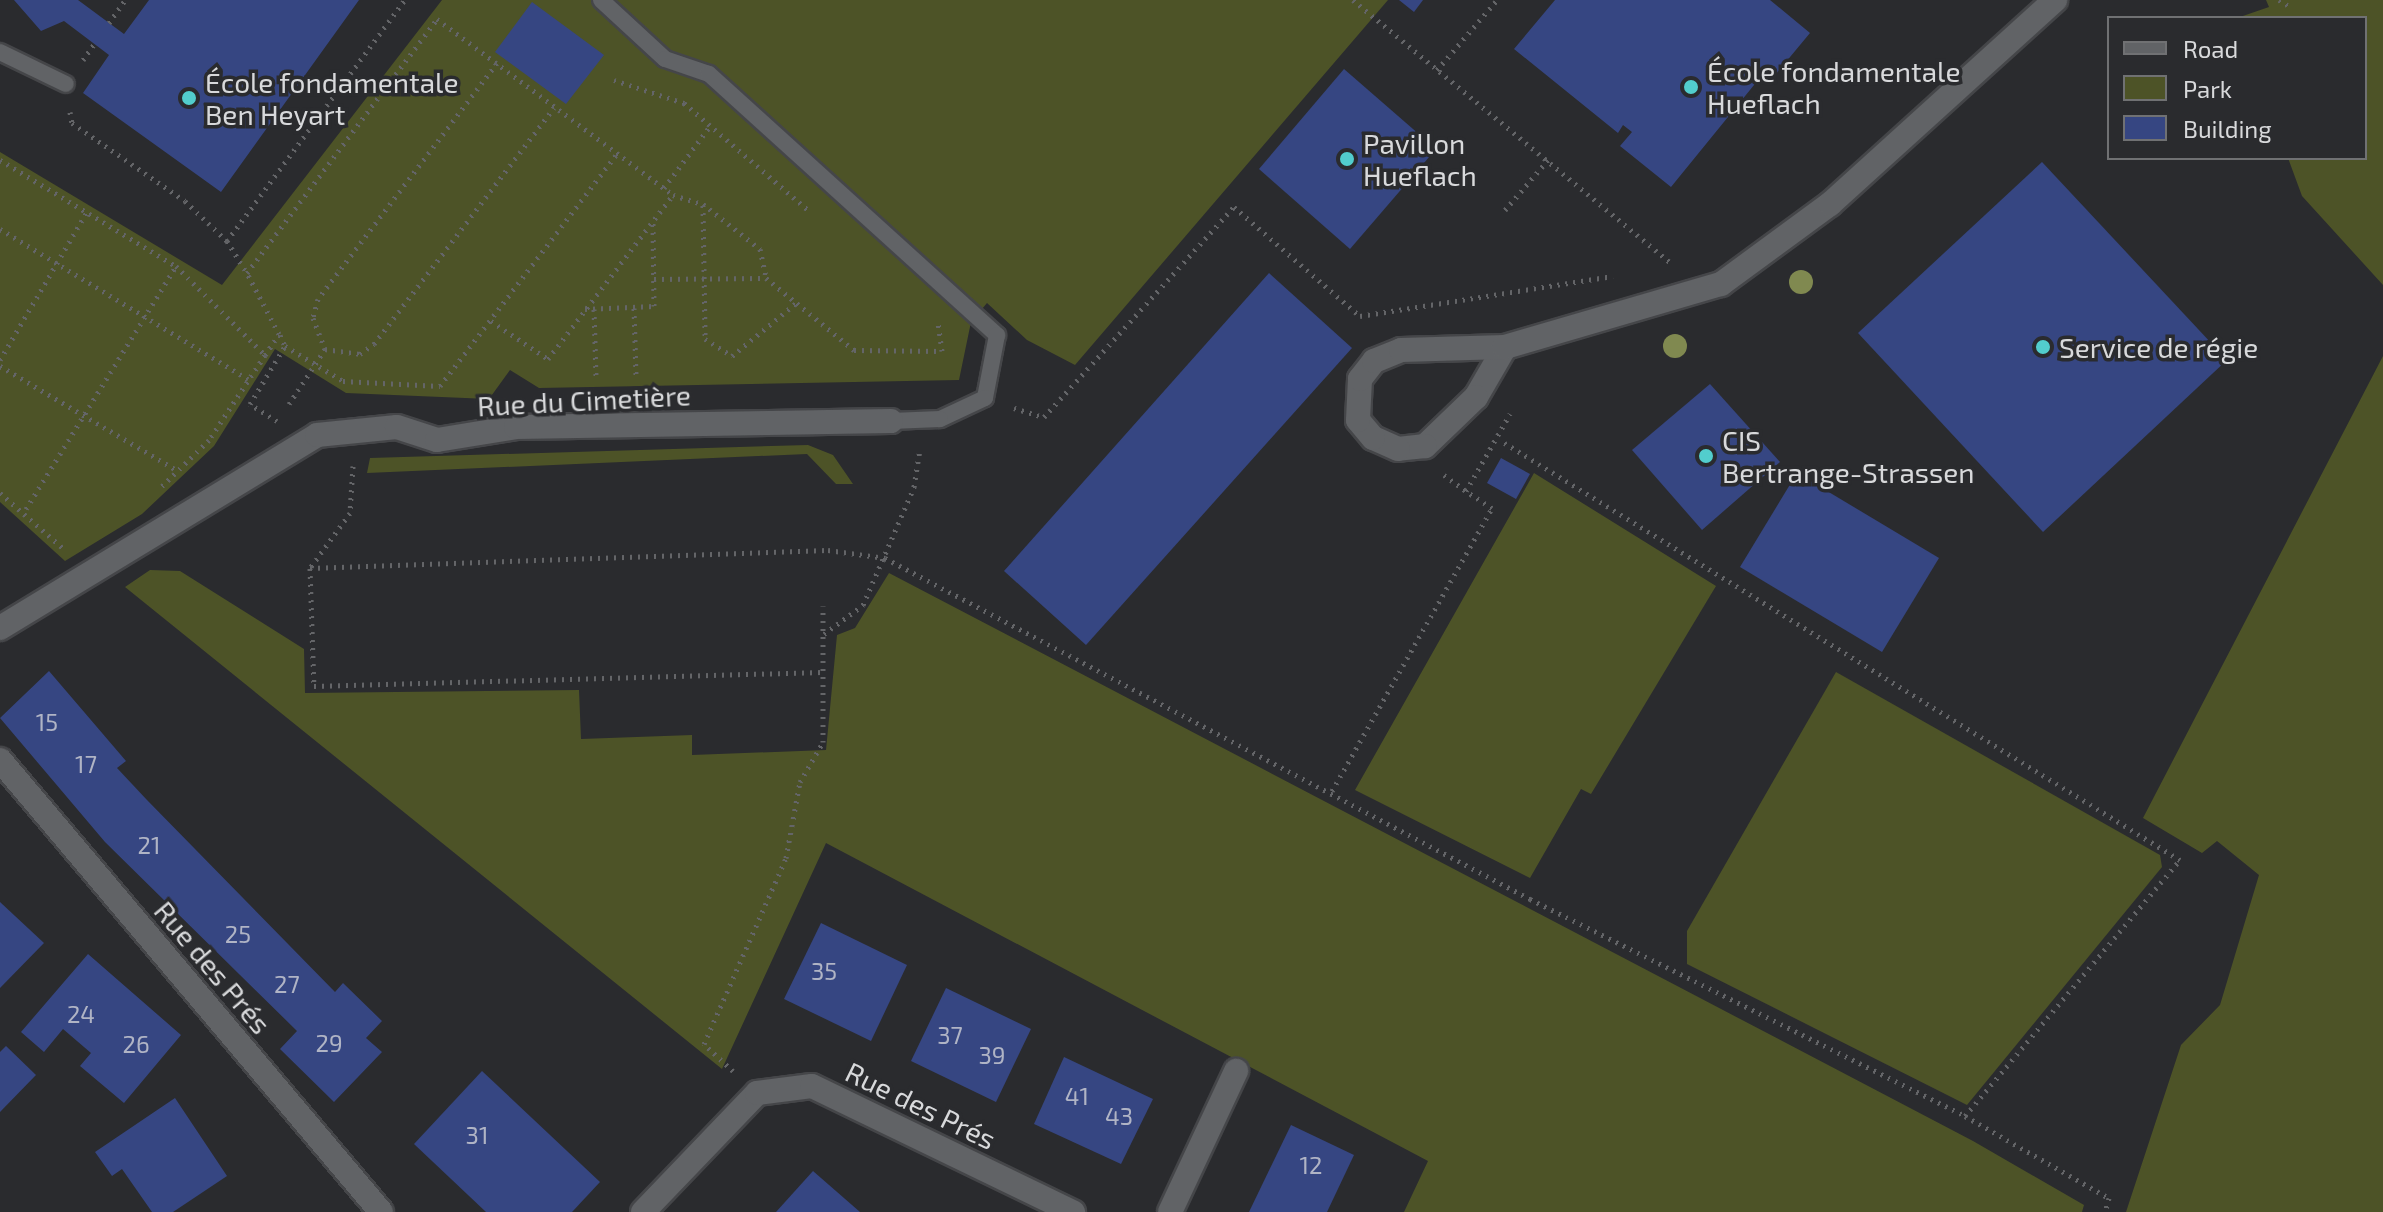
<!DOCTYPE html>
<html>
<head>
<meta charset="utf-8">
<style>
  body { margin:0 }
  #map { position:relative; width:2383px; height:1212px; overflow:hidden; background:#2a2b2e; font-family:"Exo 2",sans-serif }
  div>[style] { position:absolute }
  [style*='--x'] { left:calc(var(--x)*1px); top:calc(var(--y)*1px); width:calc(var(--w)*1px); rotate:calc(var(--a)*1deg) }
  .green>* { inset:0; background:#4d5327 }
  .building>* { inset:0; background:#364682 }
  .path>* { height:5px; margin-top:-2.5px; transform-origin:0; background:repeating-linear-gradient(90deg,#646568 0 2px,transparent 0 8px) }
  .roads { filter:drop-shadow(2px 0 #454649) drop-shadow(-2px 0 #454649) drop-shadow(0 2px #454649) drop-shadow(0 -2px #454649) }
  .lane>* { height:16px; margin:-8px; padding:0 8px; transform-origin:8px; border-radius:8px; background:#616366 }
  .street>* { height:24px; margin:-12px; padding:0 12px; transform-origin:12px; border-radius:12px; background:#616366 }
  .trees>* { width:24px; height:24px; margin:-12px; border-radius:50%; background:#808950 }
  .dots>* { width:22px; height:22px; translate:-50% -50%; box-sizing:border-box; border:4px solid #2a2b2e; border-radius:50% }
  span { translate:-50% -50%; white-space:nowrap; text-align:center; line-height:1.15; -webkit-text-stroke:7px #2a2b2e; paint-order:stroke }
  .number-label { font-size:24px; color:#b0b4c5 }
  .number-label span { -webkit-text-stroke-width:0 }
  .poi-label { font-size:28px; color:#d8d9db }
  .left { translate:0 -50%; text-align:left }
  .street-label { font-size:28px; color:#d8d9db }
  .legend { position:absolute; left:2107px; top:16px; width:260px; height:144px; box-sizing:border-box; background:#2a2b2e; border:2px solid #707173; margin:0; padding:10px 14px; list-style:none; font-size:24px; color:#d8d9db }
  .legend li { display:flex; align-items:center; gap:16px; height:40px }
  .legend b { width:40px; border:2px solid #707173 }
</style>
</head>
<body>
<div id="map">
  <div class="green">
    <div style="clip-path:polygon(442px 0,1388px 0,1075px 365px,1027px 340px,987px 303px,971px 322px,959px 380px,539px 388px,510px 370px,489px 399px,346px 393px,275px 349px,214px 446px,142px 514px,65px 561px,0 502px,0 152px,222px 285px)"></div>
    <div style="clip-path:polygon(2266px 0,2383px 0,2383px 285px,2302px 196px,2288px 158px,2365px 158px,2365px 18px,2237px 18px,2269px 7px)"></div>
    <div style="clip-path:polygon(2383px 356px,2383px 1212px,2126px 1212px,2181px 1045px,2220px 1005px,2259px 875px,2217px 841px,2202px 853px,2143px 818px)"></div>
    <div style="clip-path:polygon(808px 445px,833px 455px,853px 484px,836px 484px,807px 454px,367px 473px,370px 458px)"></div>
    <div style="clip-path:polygon(1534px 473px,1716px 586px,1591px 794px,1581px 789px,1530px 878px,1355px 790px)"></div>
    <div style="clip-path:polygon(150px 570px,180px 571px,304px 649px,305px 693px,579px 690px,581px 739px,692px 735px,692px 755px,826px 750px,837px 635px,855px 628px,889px 573px,1973px 1141px,2084px 1205px,2082px 1212px,1404px 1212px,1428px 1161px,826px 843px,722px 1069px,125px 587px)"></div>
    <div style="clip-path:polygon(1836px 672px,2160px 855px,2162px 867px,1967px 1105px,1687px 964px,1687px 931px)"></div>
  </div>
  <div class="building">
    <div style="clip-path:polygon(14px 0,78px 0,124px 34px,149px 0,359px 0,221px 192px,83px 93px,109px 55px,64px 21px,41px 31px)"></div>
    <div style="clip-path:polygon(1399px 0,1423px 0,1414px 12px)"></div>
    <div style="clip-path:polygon(1555px 0,1770px 0,1810px 33px,1771px 80px,1763px 74px,1671px 187px,1620px 146px,1632px 132px,1623px 125px,1618px 133px,1514px 49px)"></div>
    <div style="clip-path:polygon(532px 2px,604px 55px,566px 104px,495px 52px)"></div>
    <div style="clip-path:polygon(1344px 69px,1436px 149px,1350px 249px,1259px 169px)"></div>
    <div style="clip-path:polygon(2042px 162px,2227px 360px,2043px 532px,1858px 333px)"></div>
    <div style="clip-path:polygon(1269px 273px,1352px 348px,1086px 645px,1004px 571px)"></div>
    <div style="clip-path:polygon(1710px 384px,1780px 462px,1702px 530px,1632px 450px)"></div>
    <div style="clip-path:polygon(1501px 458px,1530px 474px,1516px 499px,1487px 483px)"></div>
    <div style="clip-path:polygon(1797px 473px,1939px 558px,1882px 652px,1740px 567px)"></div>
    <div style="clip-path:polygon(49px 671px,126px 761px,117px 768px,147px 800px,335px 992px,343px 983px,382px 1021px,366px 1038px,382px 1052px,334px 1102px,280px 1049px,297px 1031px,105px 842px,0 718px)"></div>
    <div style="clip-path:polygon(0 902px,44px 943px,0 988px)"></div>
    <div style="clip-path:polygon(821px 923px,907px 965px,871px 1041px,784px 999px)"></div>
    <div style="clip-path:polygon(88px 954px,181px 1035px,124px 1103px,80px 1066px,91px 1053px,63px 1029px,44px 1052px,21px 1032px)"></div>
    <div style="clip-path:polygon(946px 988px,1031px 1029px,996px 1102px,911px 1061px)"></div>
    <div style="clip-path:polygon(6px 1046px,36px 1075px,0 1112px,0 1052px)"></div>
    <div style="clip-path:polygon(1064px 1057px,1153px 1099px,1121px 1164px,1034px 1124px)"></div>
    <div style="clip-path:polygon(482px 1071px,600px 1182px,572px 1212px,486px 1212px,414px 1144px)"></div>
    <div style="clip-path:polygon(175px 1098px,227px 1176px,173px 1212px,152px 1212px,122px 1169px,112px 1176px,95px 1152px)"></div>
    <div style="clip-path:polygon(1291px 1125px,1354px 1155px,1327px 1212px,1249px 1212px)"></div>
    <div style="clip-path:polygon(813px 1171px,860px 1212px,776px 1212px)"></div>
  </div>
  <div class="path">
    <div style="--x:1353;--y:0;--w:413;--a:39.6"></div>
    <div style="--x:2279;--y:0;--w:13;--a:32"></div>
    <div style="--x:109;--y:23;--w:28;--a:-55"></div>
    <div style="--x:83;--y:60;--w:19;--a:-55"></div>
    <div style="--x:497;--y:63;--w:296;--a:127.2"></div>
    <div style="--x:318;--y:299;--w:20;--a:105"></div>
    <div style="--x:313;--y:318;--w:33;--a:69"></div>
    <div style="--x:325;--y:349;--w:35;--a:8"></div>
    <div style="--x:360;--y:354;--w:17;--a:-36"></div>
    <div style="--x:374;--y:344;--w:297;--a:-52.7"></div>
    <div style="--x:1437;--y:70;--w:92;--a:-49.4"></div>
    <div style="--x:614;--y:80;--w:74;--a:18.2"></div>
    <div style="--x:684;--y:103;--w:164;--a:40.8"></div>
    <div style="--x:70;--y:112;--w:11;--a:80"></div>
    <div style="--x:72;--y:123;--w:137;--a:34.6"></div>
    <div style="--x:185;--y:201;--w:58;--a:43.6"></div>
    <div style="--x:227;--y:241;--w:300;--a:-53.6"></div>
    <div style="--x:0;--y:160;--w:205;--a:31.1"></div>
    <div style="--x:176;--y:266;--w:126;--a:45"></div>
    <div style="--x:265;--y:355;--w:102;--a:123.4"></div>
    <div style="--x:209;--y:440;--w:66;--a:135.6"></div>
    <div style="--x:664;--y:188;--w:77;--a:-53.4"></div>
    <div style="--x:703;--y:205;--w:134;--a:89.1"></div>
    <div style="--x:705;--y:339;--w:32;--a:32"></div>
    <div style="--x:732;--y:356;--w:83;--a:-39.6"></div>
    <div style="--x:1505;--y:210;--w:66;--a:-49.3"></div>
    <div style="--x:0;--y:229;--w:290;--a:31.2"></div>
    <div style="--x:227;--y:241;--w:38;--a:58"></div>
    <div style="--x:654;--y:279;--w:112;--a:-0.5"></div>
    <div style="--x:634;--y:308;--w:67;--a:88.3"></div>
    <div style="--x:585;--y:309;--w:69;--a:-2.5"></div>
    <div style="--x:654;--y:306;--w:84;--a:-90.7"></div>
    <div style="--x:594;--y:309;--w:67;--a:88.3"></div>
    <div style="--x:491;--y:321;--w:69;--a:33.7"></div>
    <div style="--x:548;--y:359;--w:206;--a:-52.7"></div>
    <div style="--x:280;--y:335;--w:12;--a:66"></div>
    <div style="--x:285;--y:346;--w:68;--a:31.1"></div>
    <div style="--x:343;--y:381;--w:97;--a:3"></div>
    <div style="--x:440;--y:386;--w:292;--a:-52.7"></div>
    <div style="--x:265;--y:355;--w:25;--a:-56"></div>
    <div style="--x:279;--y:334;--w:69;--a:-117.7"></div>
    <div style="--x:247;--y:273;--w:317;--a:-53.2"></div>
    <div style="--x:437;--y:19;--w:294;--a:36.7"></div>
    <div style="--x:673;--y:195;--w:31;--a:17"></div>
    <div style="--x:703;--y:204;--w:73;--a:38.3"></div>
    <div style="--x:760;--y:249;--w:30;--a:78"></div>
    <div style="--x:766;--y:278;--w:114;--a:39.3"></div>
    <div style="--x:854;--y:350;--w:88;--a:0.7"></div>
    <div style="--x:942;--y:351;--w:29;--a:-98"></div>
    <div style="--x:0;--y:360;--w:172;--a:-59.6"></div>
    <div style="--x:0;--y:366;--w:207;--a:30.5"></div>
    <div style="--x:289;--y:404;--w:66;--a:-56.8"></div>
    <div style="--x:1014;--y:408;--w:31;--a:17"></div>
    <div style="--x:1044;--y:417;--w:283;--a:-47.9"></div>
    <div style="--x:1234;--y:207;--w:167;--a:40.9"></div>
    <div style="--x:1360;--y:316;--w:256;--a:-9"></div>
    <div style="--x:277;--y:421;--w:32;--a:-148"></div>
    <div style="--x:250;--y:404;--w:68;--a:-58.9"></div>
    <div style="--x:353;--y:466;--w:47;--a:93.7"></div>
    <div style="--x:350;--y:513;--w:68;--a:126"></div>
    <div style="--x:310;--y:568;--w:118;--a:88.1"></div>
    <div style="--x:314;--y:686;--w:509;--a:-1.58"></div>
    <div style="--x:1444;--y:475;--w:27;--a:36"></div>
    <div style="--x:0;--y:493;--w:86;--a:41.2"></div>
    <div style="--x:26;--y:509;--w:286;--a:-58.3"></div>
    <div style="--x:310;--y:568;--w:518;--a:-1.99"></div>
    <div style="--x:828;--y:550;--w:58;--a:8"></div>
    <div style="--x:885;--y:558;--w:730;--a:27.86"></div>
    <div style="--x:1530;--y:899;--w:486;--a:26.5"></div>
    <div style="--x:1965;--y:1116;--w:334;--a:-50"></div>
    <div style="--x:2180;--y:860;--w:799;--a:-148.3"></div>
    <div style="--x:824;--y:634;--w:49;--a:-36.6"></div>
    <div style="--x:863;--y:605;--w:129;--a:-66.6"></div>
    <div style="--x:914;--y:487;--w:37;--a:-81"></div>
    <div style="--x:1332;--y:791;--w:325;--a:-60.5"></div>
    <div style="--x:1492;--y:508;--w:31;--a:-147"></div>
    <div style="--x:1466;--y:491;--w:89;--a:-60.3"></div>
    <div style="--x:733;--y:1071;--w:40;--a:-137"></div>
    <div style="--x:704;--y:1044;--w:203;--a:-66.2"></div>
    <div style="--x:786;--y:858;--w:77;--a:-79.6"></div>
    <div style="--x:800;--y:782;--w:46;--a:-60.1"></div>
    <div style="--x:823;--y:742;--w:136;--a:-90"></div>
    <div style="--x:1965;--y:1116;--w:166;--a:29.7"></div>
    <div style="--x:2109;--y:1198;--w:15;--a:106"></div>
  </div>
  <div class="roads">
    <div class="lane">
      <div style="--x:601;--y:0;--w:87;--a:42.7"></div>
      <div style="--x:665;--y:59;--w:46;--a:18.8"></div>
      <div style="--x:709;--y:74;--w:389;--a:42.2"></div>
      <div style="--x:997;--y:335;--w:64;--a:100.8"></div>
      <div style="--x:985;--y:398;--w:50;--a:155"></div>
      <div style="--x:940;--y:419;--w:49;--a:177.7"></div>
      <div style="--x:0;--y:52;--w:73;--a:25.9"></div>
    </div>
    <div class="street">
      <div style="--x:1505;--y:347;--w:58;--a:120.1"></div>
      <div style="--x:1476;--y:397;--w:71;--a:136.1"></div>
      <div style="--x:1425;--y:446;--w:27;--a:174"></div>
      <div style="--x:1398;--y:449;--w:27;--a:-156"></div>
      <div style="--x:1373;--y:438;--w:23;--a:-130"></div>
      <div style="--x:1358;--y:420;--w:41;--a:-87.2"></div>
      <div style="--x:1360;--y:379;--w:23;--a:-52"></div>
      <div style="--x:1374;--y:361;--w:29;--a:-22"></div>
      <div style="--x:1401;--y:350;--w:104;--a:-1.7"></div>
      <div style="--x:1505;--y:347;--w:225;--a:-16.3"></div>
      <div style="--x:1721;--y:284;--w:135;--a:-36.3"></div>
      <div style="--x:1830;--y:204;--w:304;--a:-42.2"></div>
      <div style="--x:0;--y:628;--w:371;--a:-31.3"></div>
      <div style="--x:317;--y:435;--w:80;--a:-5.7"></div>
      <div style="--x:397;--y:427;--w:42;--a:18"></div>
      <div style="--x:437;--y:440;--w:80;--a:-9.3"></div>
      <div style="--x:516;--y:427;--w:375;--a:-0.9"></div>
      <div style="--x:0;--y:760;--w:591;--a:49.87"></div>
      <div style="--x:643;--y:1212;--w:165;--a:-46.2"></div>
      <div style="--x:757;--y:1093;--w:55;--a:-7.3"></div>
      <div style="--x:812;--y:1086;--w:290;--a:25.8"></div>
      <div style="--x:1170;--y:1212;--w:156;--a:-64.9"></div>
    </div>
  </div>
  <div class="trees">
    <div style="left:1801px;top:282px"></div>
    <div style="left:1675px;top:346px"></div>
  </div>
  <div class="dots">
    <div style="left:1691px;top:87px;background:#52cdcd"></div>
    <div style="left:189px;top:98px;background:#52cdcd"></div>
    <div style="left:1347px;top:159px;background:#52cdcd"></div>
    <div style="left:2043px;top:347px;background:#52cdcd"></div>
    <div style="left:1706px;top:456px;background:#52cdcd"></div>
  </div>
  <div class="number-label">
    <span style="left:47px;top:722px">15</span>
    <span style="left:86px;top:764px">17</span>
    <span style="left:149px;top:845px">21</span>
    <span style="left:238px;top:934px">25</span>
    <span style="left:824px;top:971px">35</span>
    <span style="left:287px;top:984px">27</span>
    <span style="left:81px;top:1014px">24</span>
    <span style="left:950px;top:1035px">37</span>
    <span style="left:329px;top:1043px">29</span>
    <span style="left:136px;top:1044px">26</span>
    <span style="left:992px;top:1055px">39</span>
    <span style="left:1077px;top:1096px">41</span>
    <span style="left:1119px;top:1116px">43</span>
    <span style="left:477px;top:1135px">31</span>
    <span style="left:1311px;top:1165px">12</span>
  </div>
  <div class="poi-label">
    <span class="left" style="left:1707px;top:87px">École fondamentale<br>Hueflach</span>
    <span class="left" style="left:205px;top:98px">École fondamentale<br>Ben Heyart</span>
    <span class="left" style="left:1363px;top:159px">Pavillon<br>Hueflach</span>
    <span class="left" style="left:2059px;top:347px">Service de régie</span>
    <span class="left" style="left:1722px;top:456px">CIS<br>Bertrange-Strassen</span>
  </div>
  <div class="street-label">
    <span style="left:584px;top:400px;rotate:-3deg">Rue du Cimetière</span>
    <span style="left:213px;top:967px;rotate:50deg">Rue des Prés</span>
    <span style="left:921px;top:1105px;rotate:26deg">Rue des Prés</span>
  </div>
  <ul class="legend">
  <li><b style="height:10px;background:#616366"></b>Road</li>
  <li><b style="height:22px;background:#4d5327"></b>Park</li>
  <li><b style="height:22px;background:#364682"></b>Building</li>
  </ul>
</div>
</body>
</html>
